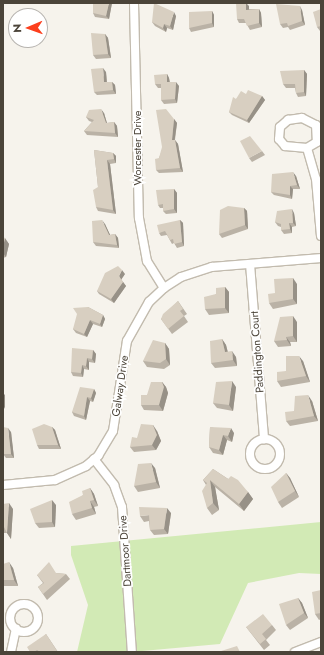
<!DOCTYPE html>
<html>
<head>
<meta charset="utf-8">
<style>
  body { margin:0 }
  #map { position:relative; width:324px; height:655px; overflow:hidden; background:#f6f3ec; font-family:Jost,sans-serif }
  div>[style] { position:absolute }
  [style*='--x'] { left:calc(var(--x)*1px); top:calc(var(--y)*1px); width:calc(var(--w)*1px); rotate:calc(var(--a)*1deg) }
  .green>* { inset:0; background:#d2eab5 }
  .roads { filter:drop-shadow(1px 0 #c2bbae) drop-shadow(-1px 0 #c2bbae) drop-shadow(0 1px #c2bbae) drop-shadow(0 -1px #c2bbae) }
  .street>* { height:8px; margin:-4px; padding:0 4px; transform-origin:4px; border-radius:4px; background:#fff }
  .street>.ring { margin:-4px; padding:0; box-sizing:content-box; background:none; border:8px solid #fff; border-radius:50% }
  .wall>* { inset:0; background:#bab2a6 }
  .shaded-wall>* { inset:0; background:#979187 }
  .building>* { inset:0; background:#d8cfc1 }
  span { translate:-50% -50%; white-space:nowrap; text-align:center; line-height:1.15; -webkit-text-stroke:3.5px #fff; paint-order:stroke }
  .street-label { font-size:11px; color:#4b4439 }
  .frame { position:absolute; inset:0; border:4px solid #4b4439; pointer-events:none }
  .north { position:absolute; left:8px; top:8px; width:40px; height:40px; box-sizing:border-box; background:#fff; border:1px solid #b7b4b0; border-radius:50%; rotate:268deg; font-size:11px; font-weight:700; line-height:16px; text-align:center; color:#4b4439 }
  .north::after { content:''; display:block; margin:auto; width:14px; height:18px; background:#fc3f1d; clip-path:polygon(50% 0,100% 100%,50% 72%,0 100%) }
</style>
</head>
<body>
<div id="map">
  <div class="green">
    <div style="clip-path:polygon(321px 522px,321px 574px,299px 573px,248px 583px,220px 644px,131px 652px,77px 652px,88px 605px,71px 555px,71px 546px)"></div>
  </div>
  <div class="roads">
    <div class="street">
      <div style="--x:134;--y:3;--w:215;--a:88.7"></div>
      <div style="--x:139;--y:218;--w:44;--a:79.5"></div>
      <div style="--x:147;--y:261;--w:32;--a:58"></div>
      <div style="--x:302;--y:118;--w:16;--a:27"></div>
      <div style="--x:316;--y:125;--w:17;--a:87"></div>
      <div style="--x:317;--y:142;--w:12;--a:149"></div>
      <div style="--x:307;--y:148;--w:22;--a:-175"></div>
      <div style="--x:285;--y:146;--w:9;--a:-131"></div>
      <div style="--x:279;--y:139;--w:12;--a:-85"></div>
      <div style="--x:280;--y:127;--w:11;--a:-41"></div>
      <div style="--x:288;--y:120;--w:14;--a:-8"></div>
      <div style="--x:307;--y:148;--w:32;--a:74"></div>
      <div style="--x:316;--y:179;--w:57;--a:85"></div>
      <div style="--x:250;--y:264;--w:176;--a:85.4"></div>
      <div class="ring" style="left:250px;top:439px;width:22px;height:22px"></div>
      <div style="--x:94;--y:459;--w:33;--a:52"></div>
      <div style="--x:114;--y:485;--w:23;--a:70"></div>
      <div style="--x:122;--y:507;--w:145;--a:86.1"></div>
      <div style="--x:3;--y:485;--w:52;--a:-5.5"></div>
      <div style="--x:55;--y:480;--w:34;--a:-24"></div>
      <div style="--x:86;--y:466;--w:16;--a:-40"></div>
      <div style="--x:98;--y:456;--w:29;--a:-59"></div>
      <div style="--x:113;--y:431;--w:91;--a:-81.2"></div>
      <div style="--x:127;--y:341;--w:45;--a:-60.6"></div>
      <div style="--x:149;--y:302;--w:21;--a:-43"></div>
      <div style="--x:164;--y:288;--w:20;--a:-33"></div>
      <div style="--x:181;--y:277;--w:33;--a:-18"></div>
      <div style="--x:212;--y:267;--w:109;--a:-4.7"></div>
      <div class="ring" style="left:10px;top:604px;width:20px;height:20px"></div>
      <div style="--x:11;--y:652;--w:24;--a:-78"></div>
      <div style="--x:295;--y:652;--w:28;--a:-21"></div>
    </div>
  </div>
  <div class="wall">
    <div style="clip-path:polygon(112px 3px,109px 19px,95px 17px,93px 13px)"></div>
    <div style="clip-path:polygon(249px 6px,249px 9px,259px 9px,261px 13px,262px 27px,250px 30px,246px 23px,239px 23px,237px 19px)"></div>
    <div style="clip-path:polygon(321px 9px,321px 31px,320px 31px,317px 27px)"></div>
    <div style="clip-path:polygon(302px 10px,305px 25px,290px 30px,288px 27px,283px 28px,280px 24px)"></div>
    <div style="clip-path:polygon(212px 11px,214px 15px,214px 27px,191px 32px,189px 28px)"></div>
    <div style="clip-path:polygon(176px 16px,173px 30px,167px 28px,166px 32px,155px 26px,152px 22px)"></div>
    <div style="clip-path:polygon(105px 34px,108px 38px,111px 58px,96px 59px,93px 55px)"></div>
    <div style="clip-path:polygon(304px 70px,307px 74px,306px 96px,298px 97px,296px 93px,295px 88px,286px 88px,283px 84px)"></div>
    <div style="clip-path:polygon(106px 72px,107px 82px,112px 82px,115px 85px,116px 94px,97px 95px,94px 92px)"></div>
    <div style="clip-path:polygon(167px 74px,169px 78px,170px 82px,179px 86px,177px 103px,164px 104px,161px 100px,161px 88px,158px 88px,155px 84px)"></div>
    <div style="clip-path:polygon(246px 94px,262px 96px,265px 100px,249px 123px,232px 115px,229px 112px,236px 99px)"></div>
    <div style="clip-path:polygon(104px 113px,107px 123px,114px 122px,117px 126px,118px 137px,87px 135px,84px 131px,92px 122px,89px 121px,86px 117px)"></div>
    <div style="clip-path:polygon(174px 119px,177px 123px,175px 140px,178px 144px,183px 172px,159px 173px,156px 170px,159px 158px)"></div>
    <div style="clip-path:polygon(94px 150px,113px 153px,116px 156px,116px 163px,110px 164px,116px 214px,98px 211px,96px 207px,98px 187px)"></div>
    <div style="clip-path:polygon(262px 151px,265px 155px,252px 162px,249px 158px)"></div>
    <div style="clip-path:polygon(296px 176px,300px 189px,293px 189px,292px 199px,274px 195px,271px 192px)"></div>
    <div style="clip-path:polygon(174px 189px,177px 193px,177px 213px,166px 214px,163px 211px,163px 208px,160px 208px,158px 205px)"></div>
    <div style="clip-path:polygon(244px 208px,247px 211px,248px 229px,222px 238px,219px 234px)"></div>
    <div style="clip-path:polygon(294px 213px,296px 226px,292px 227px,292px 233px,284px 234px,281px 230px,281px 227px,278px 226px,275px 222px)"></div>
    <div style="clip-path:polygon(180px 220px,183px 223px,184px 246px,177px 248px,174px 243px,172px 244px,167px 235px,161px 236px,159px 233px)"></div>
    <div style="clip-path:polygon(105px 224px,110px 235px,115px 234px,118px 238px,119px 248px,96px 246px,93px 242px)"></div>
    <div style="clip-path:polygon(3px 237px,9px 244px,6px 257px,3px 258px)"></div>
    <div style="clip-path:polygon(125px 274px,121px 279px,126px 286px,114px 303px,99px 294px,97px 291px)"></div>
    <div style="clip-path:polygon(297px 284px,297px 304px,273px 309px,269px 303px)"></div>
    <div style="clip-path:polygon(225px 287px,229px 292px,229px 313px,209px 315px,205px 309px,216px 294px)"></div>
    <div style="clip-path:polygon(178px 301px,187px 314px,184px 316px,188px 322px,172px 334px,161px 319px)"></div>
    <div style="clip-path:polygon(88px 307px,103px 315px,105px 319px,102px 327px,93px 324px,87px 337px,76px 333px,73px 329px)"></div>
    <div style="clip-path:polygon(297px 322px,297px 342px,290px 342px,291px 346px,278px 347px,274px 341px)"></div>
    <div style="clip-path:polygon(222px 339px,226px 345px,228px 352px,236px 357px,237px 366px,215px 368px,211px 363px)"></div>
    <div style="clip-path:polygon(165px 343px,169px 349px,170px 365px,164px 369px,147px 367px,143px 361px)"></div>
    <div style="clip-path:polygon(93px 350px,96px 354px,95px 363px,89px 362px,89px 370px,84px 369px,83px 377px,73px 376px,71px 372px)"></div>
    <div style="clip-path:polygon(303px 361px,310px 382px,281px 387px,277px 381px,286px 371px)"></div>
    <div style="clip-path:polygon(162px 382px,166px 387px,168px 393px,163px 411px,144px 410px,141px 405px,147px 395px)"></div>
    <div style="clip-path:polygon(236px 387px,233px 411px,217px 408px,213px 403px)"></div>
    <div style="clip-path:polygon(94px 389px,96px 393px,93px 402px,90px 401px,86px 420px,74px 416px,72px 412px)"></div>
    <div style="clip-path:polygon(312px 401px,318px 421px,290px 426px,286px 421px,294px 411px)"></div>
    <div style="clip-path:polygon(52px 427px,55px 430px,61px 449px,39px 449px,37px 445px)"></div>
    <div style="clip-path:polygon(210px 427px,234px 433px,232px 442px,227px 440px,223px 455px,213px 453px,209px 447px)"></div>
    <div style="clip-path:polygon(157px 431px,161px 441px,156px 450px,134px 452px,130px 447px,137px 438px)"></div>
    <div style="clip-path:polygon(11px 432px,14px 458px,6px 458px,3px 454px)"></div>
    <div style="clip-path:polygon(155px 468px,160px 488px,138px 492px,134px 486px)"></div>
    <div style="clip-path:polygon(213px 469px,248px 492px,253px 499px,244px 511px,215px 487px,219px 510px,212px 515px,207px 508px,206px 485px,203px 480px)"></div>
    <div style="clip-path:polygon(286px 473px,290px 478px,299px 497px,282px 508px,278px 502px)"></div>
    <div style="clip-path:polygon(90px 488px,94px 494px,98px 506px,94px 507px,96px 514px,76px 520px,72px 514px,83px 495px)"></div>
    <div style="clip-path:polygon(3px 504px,13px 509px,11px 539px,7px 533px,3px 533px)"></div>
    <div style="clip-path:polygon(56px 505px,55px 527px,39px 528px,35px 523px)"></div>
    <div style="clip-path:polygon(171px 513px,168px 534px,154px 535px,150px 530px,149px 521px,144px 522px,140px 516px)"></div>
    <div style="clip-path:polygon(3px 564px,13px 568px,18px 586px,3px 586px)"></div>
    <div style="clip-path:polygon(56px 573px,66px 574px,70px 579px,47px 600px,38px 587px,43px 583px,37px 575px)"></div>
    <div style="clip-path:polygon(321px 590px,321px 619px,319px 620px,315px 614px)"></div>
    <div style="clip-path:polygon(298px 598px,302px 603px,308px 618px,290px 630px,286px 625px)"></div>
    <div style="clip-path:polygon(272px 625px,276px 630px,266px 640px,270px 645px,264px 650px,246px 627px)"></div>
    <div style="clip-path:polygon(46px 634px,58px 652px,30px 652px)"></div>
  </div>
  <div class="shaded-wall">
    <div style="clip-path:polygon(109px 3px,112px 3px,109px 19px,106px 16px)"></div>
    <div style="clip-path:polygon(246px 3px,249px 6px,249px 13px,246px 10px)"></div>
    <div style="clip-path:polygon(300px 6px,302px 10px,305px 25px,302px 21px)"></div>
    <div style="clip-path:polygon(259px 9px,261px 13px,262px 27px,259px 23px)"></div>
    <div style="clip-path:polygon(212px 11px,214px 15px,214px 27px,212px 23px)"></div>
    <div style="clip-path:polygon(174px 12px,176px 16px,173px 30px,170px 26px)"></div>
    <div style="clip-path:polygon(164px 24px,167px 28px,166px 32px,163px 28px)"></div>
    <div style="clip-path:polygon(105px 34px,108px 38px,111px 58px,108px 54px)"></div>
    <div style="clip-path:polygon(103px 68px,106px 72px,107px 86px,104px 82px)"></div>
    <div style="clip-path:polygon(304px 70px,307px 74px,306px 96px,304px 92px)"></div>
    <div style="clip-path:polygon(167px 74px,169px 78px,170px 86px,167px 82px)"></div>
    <div style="clip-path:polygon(112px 82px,115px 85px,116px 94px,113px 90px)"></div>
    <div style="clip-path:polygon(176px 82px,179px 86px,177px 103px,175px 99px)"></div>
    <div style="clip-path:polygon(262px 96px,265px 100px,249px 123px,247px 120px)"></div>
    <div style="clip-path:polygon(101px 109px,104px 113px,108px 127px,106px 123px)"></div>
    <div style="clip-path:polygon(174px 119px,177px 123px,174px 144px,172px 140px)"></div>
    <div style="clip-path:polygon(114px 122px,117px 126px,118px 137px,115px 133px)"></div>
    <div style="clip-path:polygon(175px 140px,178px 144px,183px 172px,180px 168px)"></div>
    <div style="clip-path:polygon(113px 153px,116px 156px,116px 163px,114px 159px)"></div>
    <div style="clip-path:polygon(107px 160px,110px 164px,116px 214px,113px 210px)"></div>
    <div style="clip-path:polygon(293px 172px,296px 176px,300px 189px,297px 185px)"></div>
    <div style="clip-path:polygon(290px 186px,293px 189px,292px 199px,290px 195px)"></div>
    <div style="clip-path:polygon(174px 189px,177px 193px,177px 213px,174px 209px)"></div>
    <div style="clip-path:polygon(244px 208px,247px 211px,248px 229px,245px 225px)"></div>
    <div style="clip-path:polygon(292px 209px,294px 213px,296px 226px,293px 223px)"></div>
    <div style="clip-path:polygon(102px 220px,105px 224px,112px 239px,109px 235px)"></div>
    <div style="clip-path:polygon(180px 220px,183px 223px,184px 246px,182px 242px)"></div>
    <div style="clip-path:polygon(289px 223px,292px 227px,292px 233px,290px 229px)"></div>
    <div style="clip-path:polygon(115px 234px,118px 238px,119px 248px,117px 245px)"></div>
    <div style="clip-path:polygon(5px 238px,9px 244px,6px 257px,3px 253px,3px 247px)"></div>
    <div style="clip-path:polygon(122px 270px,125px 274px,121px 280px,119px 276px)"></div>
    <div style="clip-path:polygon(293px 278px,297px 284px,297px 304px,293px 299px)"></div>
    <div style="clip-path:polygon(123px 282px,126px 286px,114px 303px,111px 299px)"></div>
    <div style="clip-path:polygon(225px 287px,229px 292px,229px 313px,225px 308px)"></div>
    <div style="clip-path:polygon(103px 315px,105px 319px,102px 327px,100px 324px)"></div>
    <div style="clip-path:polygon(293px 316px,297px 322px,297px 342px,293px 336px)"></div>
    <div style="clip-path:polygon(90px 320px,93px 324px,87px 337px,84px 334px)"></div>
    <div style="clip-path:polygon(286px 337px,290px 342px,291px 346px,287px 340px)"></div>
    <div style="clip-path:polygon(222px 339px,226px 345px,229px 358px,225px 352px)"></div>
    <div style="clip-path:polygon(165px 343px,169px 349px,170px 365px,166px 359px)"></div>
    <div style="clip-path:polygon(93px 350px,96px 354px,95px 363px,92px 359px)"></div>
    <div style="clip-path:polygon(232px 351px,236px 357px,237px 366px,233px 360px)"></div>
    <div style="clip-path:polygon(299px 356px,303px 361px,310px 382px,306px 376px)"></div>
    <div style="clip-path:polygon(87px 358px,89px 362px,89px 370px,86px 366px)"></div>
    <div style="clip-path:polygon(82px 365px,84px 369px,83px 377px,81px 373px)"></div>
    <div style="clip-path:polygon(232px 381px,236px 387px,233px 411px,229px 405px)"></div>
    <div style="clip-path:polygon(162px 382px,166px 387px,168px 393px,163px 411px,159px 405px)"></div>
    <div style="clip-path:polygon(94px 389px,96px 393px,93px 402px,91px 398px)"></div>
    <div style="clip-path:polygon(3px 393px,5px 395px,5px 409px,3px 405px)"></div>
    <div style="clip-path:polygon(308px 395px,312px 401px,318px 421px,314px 416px)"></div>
    <div style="clip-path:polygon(87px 397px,90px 401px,86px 420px,84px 416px)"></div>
    <div style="clip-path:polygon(153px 425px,157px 431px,161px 441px,156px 450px,152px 445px)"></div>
    <div style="clip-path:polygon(52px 427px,55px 430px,61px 449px,58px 445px)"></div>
    <div style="clip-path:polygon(8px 428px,11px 432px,14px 458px,11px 454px)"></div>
    <div style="clip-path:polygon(231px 428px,234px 433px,232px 442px,228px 436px)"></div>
    <div style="clip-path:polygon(223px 435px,227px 440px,223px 455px,219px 450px)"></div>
    <div style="clip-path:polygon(151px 463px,155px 468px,160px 488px,156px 482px)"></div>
    <div style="clip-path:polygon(286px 473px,290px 478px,299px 497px,295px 491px)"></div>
    <div style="clip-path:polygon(210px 480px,215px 487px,219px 510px,213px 503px)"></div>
    <div style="clip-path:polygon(90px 488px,94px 494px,98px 506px,94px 500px)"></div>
    <div style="clip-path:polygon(248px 492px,253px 499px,244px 511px,239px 504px)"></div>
    <div style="clip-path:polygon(52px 500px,56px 505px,55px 527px,52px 522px)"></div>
    <div style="clip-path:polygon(90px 501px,94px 507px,96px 514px,92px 508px)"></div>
    <div style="clip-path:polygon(9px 503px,13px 509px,11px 539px,7px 533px)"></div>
    <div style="clip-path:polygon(167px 508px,171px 513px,168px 534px,164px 529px)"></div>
    <div style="clip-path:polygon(9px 562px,13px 568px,18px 586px,14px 580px)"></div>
    <div style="clip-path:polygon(298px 598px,302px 603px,308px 618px,304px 613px)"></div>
  </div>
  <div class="building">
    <div style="clip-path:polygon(93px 3px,109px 3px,106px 16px,93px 13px)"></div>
    <div style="clip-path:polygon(154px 3px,174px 12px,170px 26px,164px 24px,163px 28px,152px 22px)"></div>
    <div style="clip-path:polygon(236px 3px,246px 3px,246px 10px,259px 9px,259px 23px,247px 26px,244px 19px,237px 19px)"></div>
    <div style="clip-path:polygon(276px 4px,300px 6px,302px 21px,288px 26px,287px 23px,280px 24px)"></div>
    <div style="clip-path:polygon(321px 9px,321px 26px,317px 27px,313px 12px)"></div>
    <div style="clip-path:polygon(212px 11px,212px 23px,189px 28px,189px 12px)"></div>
    <div style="clip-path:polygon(91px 33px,105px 34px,108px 54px,93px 55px)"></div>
    <div style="clip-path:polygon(103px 68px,104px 82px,112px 82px,113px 90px,94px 92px,91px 69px)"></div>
    <div style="clip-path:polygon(304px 70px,304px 92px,296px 93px,295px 84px,283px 84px,280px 71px)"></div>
    <div style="clip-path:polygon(167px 74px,167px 82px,176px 82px,175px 99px,161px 100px,161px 84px,155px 84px,154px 75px)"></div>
    <div style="clip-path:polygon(248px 90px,262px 96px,247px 120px,229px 112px,233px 97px,236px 99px,241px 91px,246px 94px)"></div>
    <div style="clip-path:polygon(101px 109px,106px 123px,114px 122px,115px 133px,84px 131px,94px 120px,86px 117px,89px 110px)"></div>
    <div style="clip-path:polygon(166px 109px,174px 119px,172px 140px,175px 140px,180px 168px,156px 170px,155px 159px,159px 158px,162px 147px,156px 110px)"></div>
    <div style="clip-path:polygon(250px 136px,262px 151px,249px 158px,240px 141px)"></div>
    <div style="clip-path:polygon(94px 150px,113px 153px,114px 159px,107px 160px,113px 210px,96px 207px,93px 190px,98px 187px)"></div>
    <div style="clip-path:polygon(293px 172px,297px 185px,290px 186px,290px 195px,271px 192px,272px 174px)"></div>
    <div style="clip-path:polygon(174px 189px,174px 209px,163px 211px,163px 204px,158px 205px,156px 190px)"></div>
    <div style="clip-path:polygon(228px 206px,244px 208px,245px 225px,219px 234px,220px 210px)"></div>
    <div style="clip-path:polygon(292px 209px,293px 223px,289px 223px,290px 229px,281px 230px,281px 224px,275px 222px,277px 211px)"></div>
    <div style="clip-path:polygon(102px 220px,109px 235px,115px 234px,117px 245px,93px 242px,92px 221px)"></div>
    <div style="clip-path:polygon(180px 220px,182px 242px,174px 244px,173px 239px,170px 240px,165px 231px,159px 233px,157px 225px)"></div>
    <div style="clip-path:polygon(3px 237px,5px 238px,3px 247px)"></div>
    <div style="clip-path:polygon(118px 266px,122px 270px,119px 276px,123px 282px,111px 299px,97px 291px,105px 273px)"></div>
    <div style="clip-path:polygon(293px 278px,293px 299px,269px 303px,268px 294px,275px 293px,274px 279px)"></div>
    <div style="clip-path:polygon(225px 287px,225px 308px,205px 309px,204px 297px,216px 294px,216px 288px)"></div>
    <div style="clip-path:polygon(178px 301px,183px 309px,180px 311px,184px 316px,168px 329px,161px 319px,163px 314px)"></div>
    <div style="clip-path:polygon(88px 307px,103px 315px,100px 324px,90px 320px,84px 334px,73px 329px,77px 314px,73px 308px)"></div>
    <div style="clip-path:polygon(293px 316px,293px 336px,286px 337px,287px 340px,274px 341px,280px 317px)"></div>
    <div style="clip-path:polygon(222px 339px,225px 352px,232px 351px,233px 360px,211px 363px,210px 341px)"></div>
    <div style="clip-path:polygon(153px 340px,165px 343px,166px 359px,160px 363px,143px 361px)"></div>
    <div style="clip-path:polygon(72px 348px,93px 350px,92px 359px,87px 358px,86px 366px,82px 365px,81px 373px,71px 372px)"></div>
    <div style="clip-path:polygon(286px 356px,299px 356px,306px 376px,277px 381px,277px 372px,286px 371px)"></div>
    <div style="clip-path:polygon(232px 381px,229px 405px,213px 403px,216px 382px)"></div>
    <div style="clip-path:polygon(151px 382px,162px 382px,164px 387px,159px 405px,141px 405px,141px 395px,147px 395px)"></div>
    <div style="clip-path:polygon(80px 387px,94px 389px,91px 398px,87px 397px,84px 416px,72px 412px)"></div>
    <div style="clip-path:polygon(308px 395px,314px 416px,286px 421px,285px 412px,294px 411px,295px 396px)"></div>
    <div style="clip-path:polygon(44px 424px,52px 427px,58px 445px,37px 445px,32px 429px)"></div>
    <div style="clip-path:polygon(141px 424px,153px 425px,157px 435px,152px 445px,130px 447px,132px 437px,137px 438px)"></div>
    <div style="clip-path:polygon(3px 427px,8px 428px,11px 454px,3px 454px)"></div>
    <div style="clip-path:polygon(210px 427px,231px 428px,228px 436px,223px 435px,219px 450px,209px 447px)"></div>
    <div style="clip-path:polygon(151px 463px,156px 482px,134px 486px,138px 464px)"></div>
    <div style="clip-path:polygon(213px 469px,228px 479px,231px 476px,238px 480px,248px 492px,239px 504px,210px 480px,213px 503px,207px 508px,202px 491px,207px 483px,203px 480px)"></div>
    <div style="clip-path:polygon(286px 473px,295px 491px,278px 502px,271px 487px)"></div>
    <div style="clip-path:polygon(90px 488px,94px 500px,90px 501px,92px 508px,72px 514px,69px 502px,83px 495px,82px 491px)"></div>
    <div style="clip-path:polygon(52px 500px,52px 522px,35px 523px,30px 509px)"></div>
    <div style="clip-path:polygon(9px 503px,7px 533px,4px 527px,3px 528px,3px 504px)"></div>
    <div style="clip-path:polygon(139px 507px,167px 508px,164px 529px,150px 530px,149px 515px,140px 516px)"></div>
    <div style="clip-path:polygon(9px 562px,14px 580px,3px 580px,3px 564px)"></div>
    <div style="clip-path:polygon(49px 562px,56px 573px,66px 574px,43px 594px,38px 587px,44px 583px,37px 575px)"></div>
    <div style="clip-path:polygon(321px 590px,321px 613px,315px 614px,312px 592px)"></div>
    <div style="clip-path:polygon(298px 598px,304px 613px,286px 625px,279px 604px)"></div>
    <div style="clip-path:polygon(263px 614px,272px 625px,262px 634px,266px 639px,260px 644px,246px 627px)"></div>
    <div style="clip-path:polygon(46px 634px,57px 651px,55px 652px,40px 652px,37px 650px,34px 652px,30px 652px,27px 647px)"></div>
    <div style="clip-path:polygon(237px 646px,240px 652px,218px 652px)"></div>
  </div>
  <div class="street-label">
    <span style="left:137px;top:148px;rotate:-90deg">Worcester Drive</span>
    <span style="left:257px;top:352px;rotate:-94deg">Paddington Court</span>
    <span style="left:120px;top:386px;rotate:-82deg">Galway Drive</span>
    <span style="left:125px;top:551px;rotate:-94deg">Dartmoor Drive</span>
  </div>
  <div class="frame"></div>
  <div class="north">N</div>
</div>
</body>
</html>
